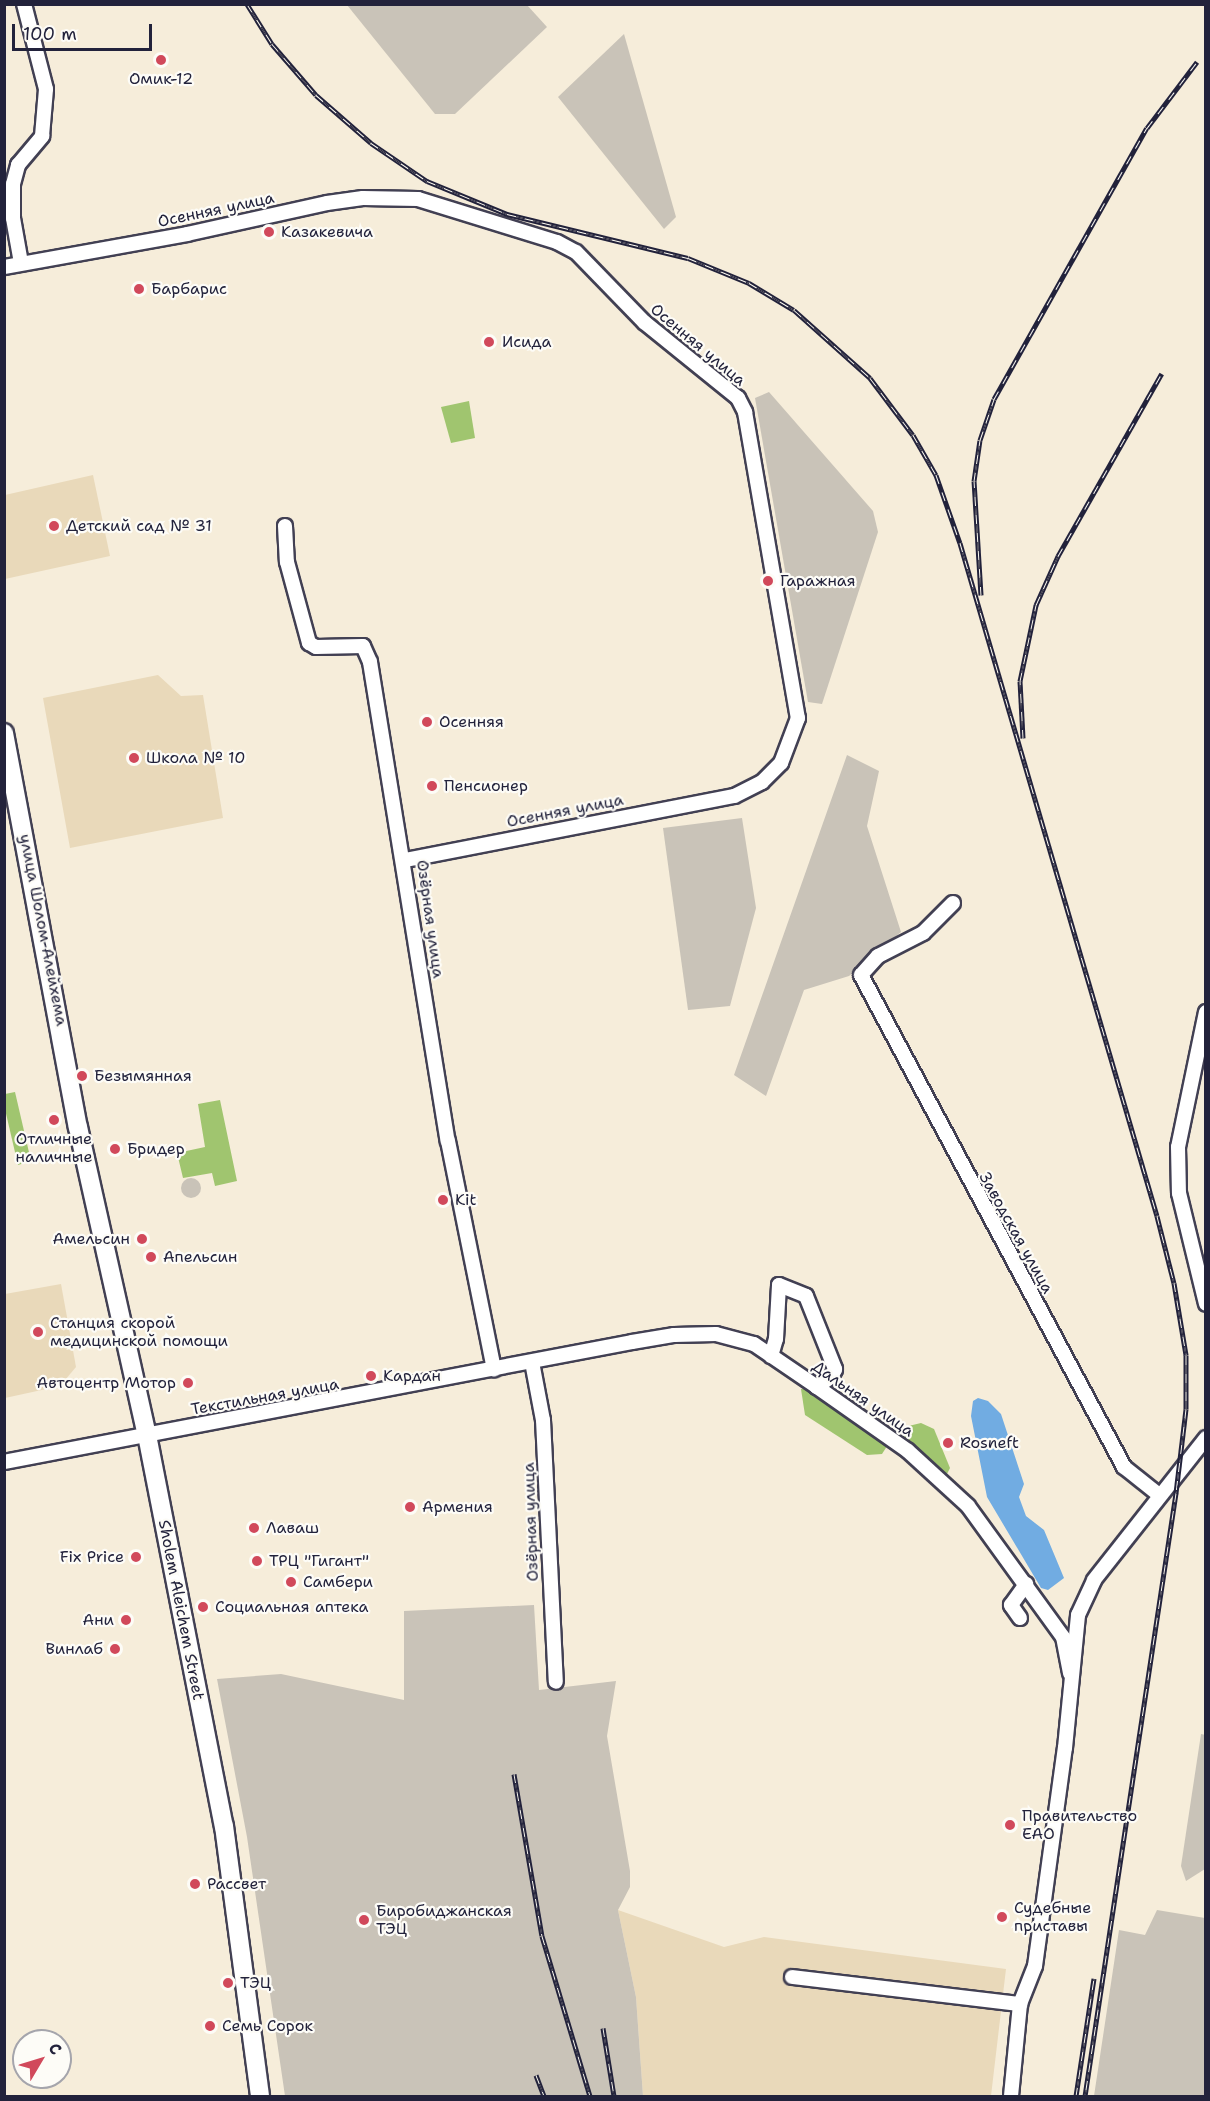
<!DOCTYPE html>
<html>
<head>
<meta charset="utf-8">
<style>
  body { margin:0 }
  #map { position:relative; width:1210px; height:2101px; overflow:hidden; background:#f6edda; font-family:"Shantell Sans",sans-serif }
  div>[style] { position:absolute }
  [style*='--x'] { left:calc(var(--x)*1px); top:calc(var(--y)*1px); width:calc(var(--w)*1px); rotate:calc(var(--a)*1deg) }
  .built>* { inset:0; background:#e9d9ba }
  .industrial>* { inset:0; background:#c9c3b8 }
  .round { border-radius:50% }
  .green>* { inset:0; background:#a0c56f }
  .water>* { inset:0; background:#71ace2 }
  .roads { filter:drop-shadow(2px 0 #424053) drop-shadow(-2px 0 #424053) drop-shadow(0 2px #424053) drop-shadow(0 -2px #424053) }
  .minor>* { height:14px; margin:-7px; padding:0 7px; transform-origin:7px; border-radius:7px; background:#fff }
  .major>* { height:18px; margin:-9px; padding:0 9px; transform-origin:9px; border-radius:9px; background:#fff }
  .rail>* { height:5px; margin-top:-2.5px; transform-origin:0; background:repeating-linear-gradient(90deg,#fdfcf7 0 9px,#22223b 0 18px); box-sizing:border-box; border-block:2px solid #22223b }
  .dots>* { width:16px; height:16px; translate:-50% -50%; box-sizing:border-box; border:3px solid #fdfcf7; border-radius:50% }
  span { translate:-50% -50%; white-space:nowrap; text-align:center; line-height:1.15; -webkit-text-stroke:4.5px #fdfcf7; paint-order:stroke }
  .poi-label { font-size:16px; color:#22223b }
  .left { translate:0 -50%; text-align:left }
  .right { translate:-100% -50%; text-align:right }
  .street-label { font-size:16px; color:#22223b }
  .frame { position:absolute; inset:0; border:6px solid #22223b; pointer-events:none }
  .north { position:absolute; left:12px; top:2029px; width:60px; height:60px; box-sizing:border-box; background:#fdfcf7; border:2px solid #a5a5ac; border-radius:50%; rotate:52deg; font-size:16px; font-weight:700; line-height:24px; text-align:center; color:#22223b }
  .north::after { content:''; display:block; margin:auto; width:21px; height:27px; background:#d1495b; clip-path:polygon(50% 0,100% 100%,50% 72%,0 100%) }
  .scale { position:absolute; left:12px; top:24px; width:140px; height:27px; box-sizing:border-box; border:3px solid #22223b; border-top:0; padding-left:8px; font-size:18px; line-height:21px; white-space:nowrap; color:#22223b; -webkit-text-stroke:4px #fdfcf7; paint-order:stroke }
</style>
</head>
<body>
<div id="map">
  <div class="built">
    <div style="clip-path:polygon(93px 475px,110px 556px,5px 579px,5px 495px)"></div>
    <div style="clip-path:polygon(158px 675px,181px 696px,203px 695px,223px 818px,70px 848px,43px 698px)"></div>
    <div style="clip-path:polygon(61px 1284px,76px 1367px,60px 1386px,5px 1398px,5px 1294px)"></div>
    <div style="clip-path:polygon(618px 1910px,724px 1947px,764px 1937px,1006px 1969px,991px 2096px,643px 2096px,636px 1997px)"></div>
  </div>
  <div class="industrial">
    <div style="clip-path:polygon(347px 5px,527px 5px,547px 27px,455px 114px,435px 114px)"></div>
    <div style="clip-path:polygon(624px 34px,676px 217px,664px 229px,558px 97px)"></div>
    <div style="clip-path:polygon(769px 392px,873px 511px,878px 532px,822px 704px,808px 702px,755px 398px)"></div>
    <div style="clip-path:polygon(847px 755px,879px 771px,867px 826px,901px 932px,849px 976px,804px 990px,766px 1096px,734px 1075px)"></div>
    <div style="clip-path:polygon(742px 818px,756px 908px,730px 1006px,688px 1010px,663px 828px)"></div>
    <div class="round" style="left:181px;top:1178px;width:20px;height:20px"></div>
    <div style="clip-path:polygon(534px 1605px,539px 1690px,616px 1681px,607px 1736px,630px 1871px,630px 1887px,618px 1910px,636px 1997px,643px 2096px,285px 2096px,247px 1837px,217px 1679px,281px 1674px,404px 1700px,404px 1611px)"></div>
    <div style="clip-path:polygon(1201px 1734px,1206px 1735px,1205px 1869px,1186px 1881px,1181px 1866px)"></div>
    <div style="clip-path:polygon(1157px 1910px,1205px 1918px,1205px 2096px,1094px 2096px,1119px 1930px,1145px 1935px)"></div>
  </div>
  <div class="green">
    <div style="clip-path:polygon(469px 401px,475px 438px,451px 443px,441px 407px)"></div>
    <div style="clip-path:polygon(15px 1092px,31px 1161px,18px 1165px,4px 1105px,5px 1094px)"></div>
    <div style="clip-path:polygon(220px 1100px,237px 1181px,215px 1186px,212px 1173px,183px 1178px,177px 1153px,205px 1147px,198px 1104px)"></div>
    <div style="clip-path:polygon(801px 1389px,806px 1389px,889px 1443px,882px 1454px,867px 1455px,805px 1415px)"></div>
    <div style="clip-path:polygon(921px 1423px,934px 1429px,950px 1468px,947px 1474px,898px 1435px,900px 1428px)"></div>
  </div>
  <div class="water">
    <div style="clip-path:polygon(978px 1398px,988px 1401px,1001px 1414px,1024px 1484px,1019px 1497px,1026px 1516px,1044px 1530px,1064px 1578px,1048px 1590px,1041px 1588px,987px 1497px,971px 1416px,973px 1401px)"></div>
  </div>
  <div class="roads">
    <div class="minor">
      <div style="--x:21;--y:263;--w:46;--a:-100.1"></div>
      <div style="--x:13;--y:218;--w:34;--a:-90"></div>
      <div style="--x:13;--y:184;--w:20;--a:-75"></div>
      <div style="--x:18;--y:165;--w:38;--a:-50"></div>
      <div style="--x:42;--y:136;--w:47;--a:-85.1"></div>
      <div style="--x:46;--y:89;--w:88;--a:-104.5"></div>
      <div style="--x:4;--y:267;--w:186;--a:-10.2"></div>
      <div style="--x:187;--y:234;--w:143;--a:-12.5"></div>
      <div style="--x:327;--y:203;--w:36;--a:-8"></div>
      <div style="--x:363;--y:198;--w:55;--a:1"></div>
      <div style="--x:418;--y:199;--w:145;--a:17.2"></div>
      <div style="--x:557;--y:242;--w:21;--a:28"></div>
      <div style="--x:576;--y:252;--w:98;--a:45.8"></div>
      <div style="--x:644;--y:322;--w:121;--a:39"></div>
      <div style="--x:738;--y:398;--w:16;--a:63"></div>
      <div style="--x:745;--y:412;--w:311;--a:80.2"></div>
      <div style="--x:798;--y:718;--w:48;--a:110.7"></div>
      <div style="--x:781;--y:763;--w:27;--a:135"></div>
      <div style="--x:762;--y:782;--w:31;--a:153"></div>
      <div style="--x:734;--y:796;--w:335;--a:169"></div>
      <div style="--x:285;--y:526;--w:36;--a:87"></div>
      <div style="--x:287;--y:562;--w:84;--a:74.8"></div>
      <div style="--x:309;--y:643;--w:8;--a:30"></div>
      <div style="--x:316;--y:647;--w:47;--a:-1.2"></div>
      <div style="--x:363;--y:646;--w:17;--a:66"></div>
      <div style="--x:370;--y:662;--w:485;--a:80.8"></div>
      <div style="--x:448;--y:1141;--w:233;--a:78.6"></div>
      <div style="--x:953;--y:903;--w:42;--a:135"></div>
      <div style="--x:923;--y:933;--w:51;--a:152.9"></div>
      <div style="--x:878;--y:956;--w:25;--a:132"></div>
      <div style="--x:861;--y:975;--w:558;--a:61.87"></div>
      <div style="--x:1124;--y:1467;--w:43;--a:38.5"></div>
      <div style="--x:1206;--y:1012;--w:138;--a:101.7"></div>
      <div style="--x:1178;--y:1147;--w:46;--a:88.8"></div>
      <div style="--x:1179;--y:1193;--w:114;--a:76.3"></div>
      <div style="--x:771;--y:1356;--w:18;--a:-74"></div>
      <div style="--x:776;--y:1339;--w:54;--a:-86.8"></div>
      <div style="--x:779;--y:1285;--w:29;--a:22"></div>
      <div style="--x:806;--y:1296;--w:79;--a:68.3"></div>
      <div style="--x:835;--y:1369;--w:8;--a:113"></div>
      <div style="--x:832;--y:1376;--w:19;--a:144"></div>
      <div style="--x:532;--y:1362;--w:59;--a:79.3"></div>
      <div style="--x:543;--y:1420;--w:262;--a:87.2"></div>
      <div style="--x:4;--y:1462;--w:639;--a:-10.82"></div>
      <div style="--x:632;--y:1342;--w:43;--a:-9.5"></div>
      <div style="--x:674;--y:1335;--w:42;--a:-1.4"></div>
      <div style="--x:716;--y:1334;--w:39;--a:15"></div>
      <div style="--x:754;--y:1344;--w:76;--a:34.3"></div>
      <div style="--x:817;--y:1387;--w:111;--a:35.1"></div>
      <div style="--x:908;--y:1451;--w:81;--a:42.5"></div>
      <div style="--x:968;--y:1506;--w:162;--a:54.1"></div>
      <div style="--x:1063;--y:1637;--w:37;--a:79"></div>
      <div style="--x:1020;--y:1618;--w:16;--a:-125"></div>
      <div style="--x:1011;--y:1605;--w:26;--a:-54"></div>
      <div style="--x:792;--y:1977;--w:230;--a:6.8"></div>
      <div style="--x:1011;--y:2096;--w:92;--a:-84.4"></div>
      <div style="--x:1020;--y:2004;--w:41;--a:-68.5"></div>
      <div style="--x:1035;--y:1966;--w:220;--a:-82.2"></div>
      <div style="--x:1065;--y:1748;--w:134;--a:-84.4"></div>
      <div style="--x:1078;--y:1615;--w:38;--a:-65"></div>
      <div style="--x:1094;--y:1580;--w:181;--a:-51.7"></div>
    </div>
    <div class="major">
      <div style="--x:4;--y:733;--w:401;--a:79.4"></div>
      <div style="--x:78;--y:1127;--w:316;--a:77.4"></div>
      <div style="--x:147;--y:1435;--w:399;--a:78.9"></div>
      <div style="--x:224;--y:1826;--w:272;--a:82.4"></div>
    </div>
  </div>
  <div class="rail">
    <div style="--x:247;--y:4;--w:47;--a:58"></div>
    <div style="--x:272;--y:44;--w:67;--a:49.2"></div>
    <div style="--x:316;--y:95;--w:73;--a:41.1"></div>
    <div style="--x:371;--y:143;--w:68;--a:34.2"></div>
    <div style="--x:427;--y:181;--w:87;--a:22.4"></div>
    <div style="--x:507;--y:214;--w:186;--a:13.7"></div>
    <div style="--x:688;--y:258;--w:66;--a:22.3"></div>
    <div style="--x:749;--y:283;--w:52;--a:31"></div>
    <div style="--x:794;--y:310;--w:102;--a:41.8"></div>
    <div style="--x:870;--y:378;--w:71;--a:53"></div>
    <div style="--x:913;--y:435;--w:46;--a:60.1"></div>
    <div style="--x:936;--y:475;--w:72;--a:70.6"></div>
    <div style="--x:960;--y:543;--w:701;--a:73.68"></div>
    <div style="--x:1157;--y:1216;--w:69;--a:75.8"></div>
    <div style="--x:1174;--y:1283;--w:73;--a:80.5"></div>
    <div style="--x:1186;--y:1355;--w:54;--a:90"></div>
    <div style="--x:1186;--y:1409;--w:85;--a:96.8"></div>
    <div style="--x:1176;--y:1493;--w:610;--a:98.58"></div>
    <div style="--x:981;--y:595;--w:114;--a:-93.5"></div>
    <div style="--x:974;--y:481;--w:41;--a:-81.7"></div>
    <div style="--x:980;--y:440;--w:43;--a:-71.1"></div>
    <div style="--x:994;--y:399;--w:311;--a:-60.6"></div>
    <div style="--x:1147;--y:128;--w:83;--a:-52.9"></div>
    <div style="--x:1023;--y:738;--w:57;--a:-93"></div>
    <div style="--x:1020;--y:681;--w:78;--a:-78.1"></div>
    <div style="--x:1036;--y:605;--w:54;--a:-65.8"></div>
    <div style="--x:1058;--y:556;--w:210;--a:-60.4"></div>
    <div style="--x:514;--y:1774;--w:164;--a:80.2"></div>
    <div style="--x:542;--y:1936;--w:167;--a:73.3"></div>
    <div style="--x:603;--y:2028;--w:69;--a:80.8"></div>
    <div style="--x:536;--y:2075;--w:22;--a:69"></div>
    <div style="--x:1076;--y:2096;--w:119;--a:-81.3"></div>
  </div>
  <div class="dots">
    <div style="left:161px;top:60px;background:#d1495b"></div>
    <div style="left:269px;top:232px;background:#d1495b"></div>
    <div style="left:139px;top:289px;background:#d1495b"></div>
    <div style="left:489px;top:342px;background:#d1495b"></div>
    <div style="left:54px;top:526px;background:#d1495b"></div>
    <div style="left:768px;top:581px;background:#d1495b"></div>
    <div style="left:427px;top:722px;background:#d1495b"></div>
    <div style="left:134px;top:758px;background:#d1495b"></div>
    <div style="left:432px;top:786px;background:#d1495b"></div>
    <div style="left:82px;top:1076px;background:#d1495b"></div>
    <div style="left:54px;top:1120px;background:#d1495b"></div>
    <div style="left:115px;top:1149px;background:#d1495b"></div>
    <div style="left:443px;top:1200px;background:#d1495b"></div>
    <div style="left:142px;top:1239px;background:#d1495b"></div>
    <div style="left:151px;top:1257px;background:#d1495b"></div>
    <div style="left:38px;top:1332px;background:#d1495b"></div>
    <div style="left:371px;top:1376px;background:#d1495b"></div>
    <div style="left:188px;top:1383px;background:#d1495b"></div>
    <div style="left:948px;top:1443px;background:#d1495b"></div>
    <div style="left:410px;top:1507px;background:#d1495b"></div>
    <div style="left:254px;top:1528px;background:#d1495b"></div>
    <div style="left:136px;top:1557px;background:#d1495b"></div>
    <div style="left:257px;top:1561px;background:#d1495b"></div>
    <div style="left:291px;top:1582px;background:#d1495b"></div>
    <div style="left:203px;top:1607px;background:#d1495b"></div>
    <div style="left:126px;top:1620px;background:#d1495b"></div>
    <div style="left:115px;top:1649px;background:#d1495b"></div>
    <div style="left:1010px;top:1825px;background:#d1495b"></div>
    <div style="left:195px;top:1884px;background:#d1495b"></div>
    <div style="left:1002px;top:1917px;background:#d1495b"></div>
    <div style="left:364px;top:1920px;background:#d1495b"></div>
    <div style="left:228px;top:1983px;background:#d1495b"></div>
    <div style="left:210px;top:2026px;background:#d1495b"></div>
  </div>
  <div class="poi-label">
    <span style="left:161px;top:79px">Омик-12</span>
    <span class="left" style="left:281px;top:232px">Казакевича</span>
    <span class="left" style="left:151px;top:289px">Барбарис</span>
    <span class="left" style="left:502px;top:342px">Исида</span>
    <span class="left" style="left:66px;top:526px">Детский сад № 31</span>
    <span class="left" style="left:780px;top:581px">Гаражная</span>
    <span class="left" style="left:439px;top:722px">Осенняя</span>
    <span class="left" style="left:146px;top:758px">Школа № 10</span>
    <span class="left" style="left:444px;top:786px">Пенсионер</span>
    <span class="left" style="left:94px;top:1076px">Безымянная</span>
    <span style="left:54px;top:1148px">Отличные<br>наличные</span>
    <span class="left" style="left:127px;top:1149px">Бридер</span>
    <span class="left" style="left:455px;top:1200px">Kit</span>
    <span class="right" style="left:130px;top:1239px">Амельсин</span>
    <span class="left" style="left:163px;top:1257px">Апельсин</span>
    <span class="left" style="left:50px;top:1332px">Станция скорой<br>медицинской помощи</span>
    <span class="left" style="left:383px;top:1376px">Кардан</span>
    <span class="right" style="left:176px;top:1383px">Автоцентр Мотор</span>
    <span class="left" style="left:960px;top:1443px">Rosneft</span>
    <span class="left" style="left:422px;top:1507px">Армения</span>
    <span class="left" style="left:266px;top:1528px">Лаваш</span>
    <span class="right" style="left:124px;top:1557px">Fix Price</span>
    <span class="left" style="left:269px;top:1561px">ТРЦ "Гигант"</span>
    <span class="left" style="left:303px;top:1582px">Самбери</span>
    <span class="left" style="left:215px;top:1607px">Социальная аптека</span>
    <span class="right" style="left:114px;top:1620px">Ани</span>
    <span class="right" style="left:103px;top:1649px">Винлаб</span>
    <span class="left" style="left:1022px;top:1825px">Правительство<br>ЕАО</span>
    <span class="left" style="left:207px;top:1884px">Рассвет</span>
    <span class="left" style="left:1014px;top:1917px">Судебные<br>приставы</span>
    <span class="left" style="left:376px;top:1920px">Биробиджанская<br>ТЭЦ</span>
    <span class="left" style="left:240px;top:1983px">ТЭЦ</span>
    <span class="left" style="left:222px;top:2026px">Семь Сорок</span>
  </div>
  <div class="street-label">
    <span style="left:216px;top:210px;rotate:-12deg">Осенняя улица</span>
    <span style="left:698px;top:345px;rotate:40deg">Осенняя улица</span>
    <span style="left:565px;top:811px;rotate:-11deg">Осенняя улица</span>
    <span style="left:430px;top:919px;rotate:82deg">Озёрная улица</span>
    <span style="left:43px;top:930px;rotate:79deg">улица Шолом-Алейхема</span>
    <span style="left:1016px;top:1233px;rotate:61deg">Заводская улица</span>
    <span style="left:265px;top:1397px;rotate:-10deg">Текстильная улица</span>
    <span style="left:863px;top:1399px;rotate:35deg">Дальняя улица</span>
    <span style="left:531px;top:1522px;rotate:-92deg">Озёрная улица</span>
    <span style="left:181px;top:1610px;rotate:79deg">Sholem Aleichem Street</span>
  </div>
  <div class="frame"></div>
  <div class="north">С</div>
  <div class="scale">100 m</div>
</div>
</body>
</html>
